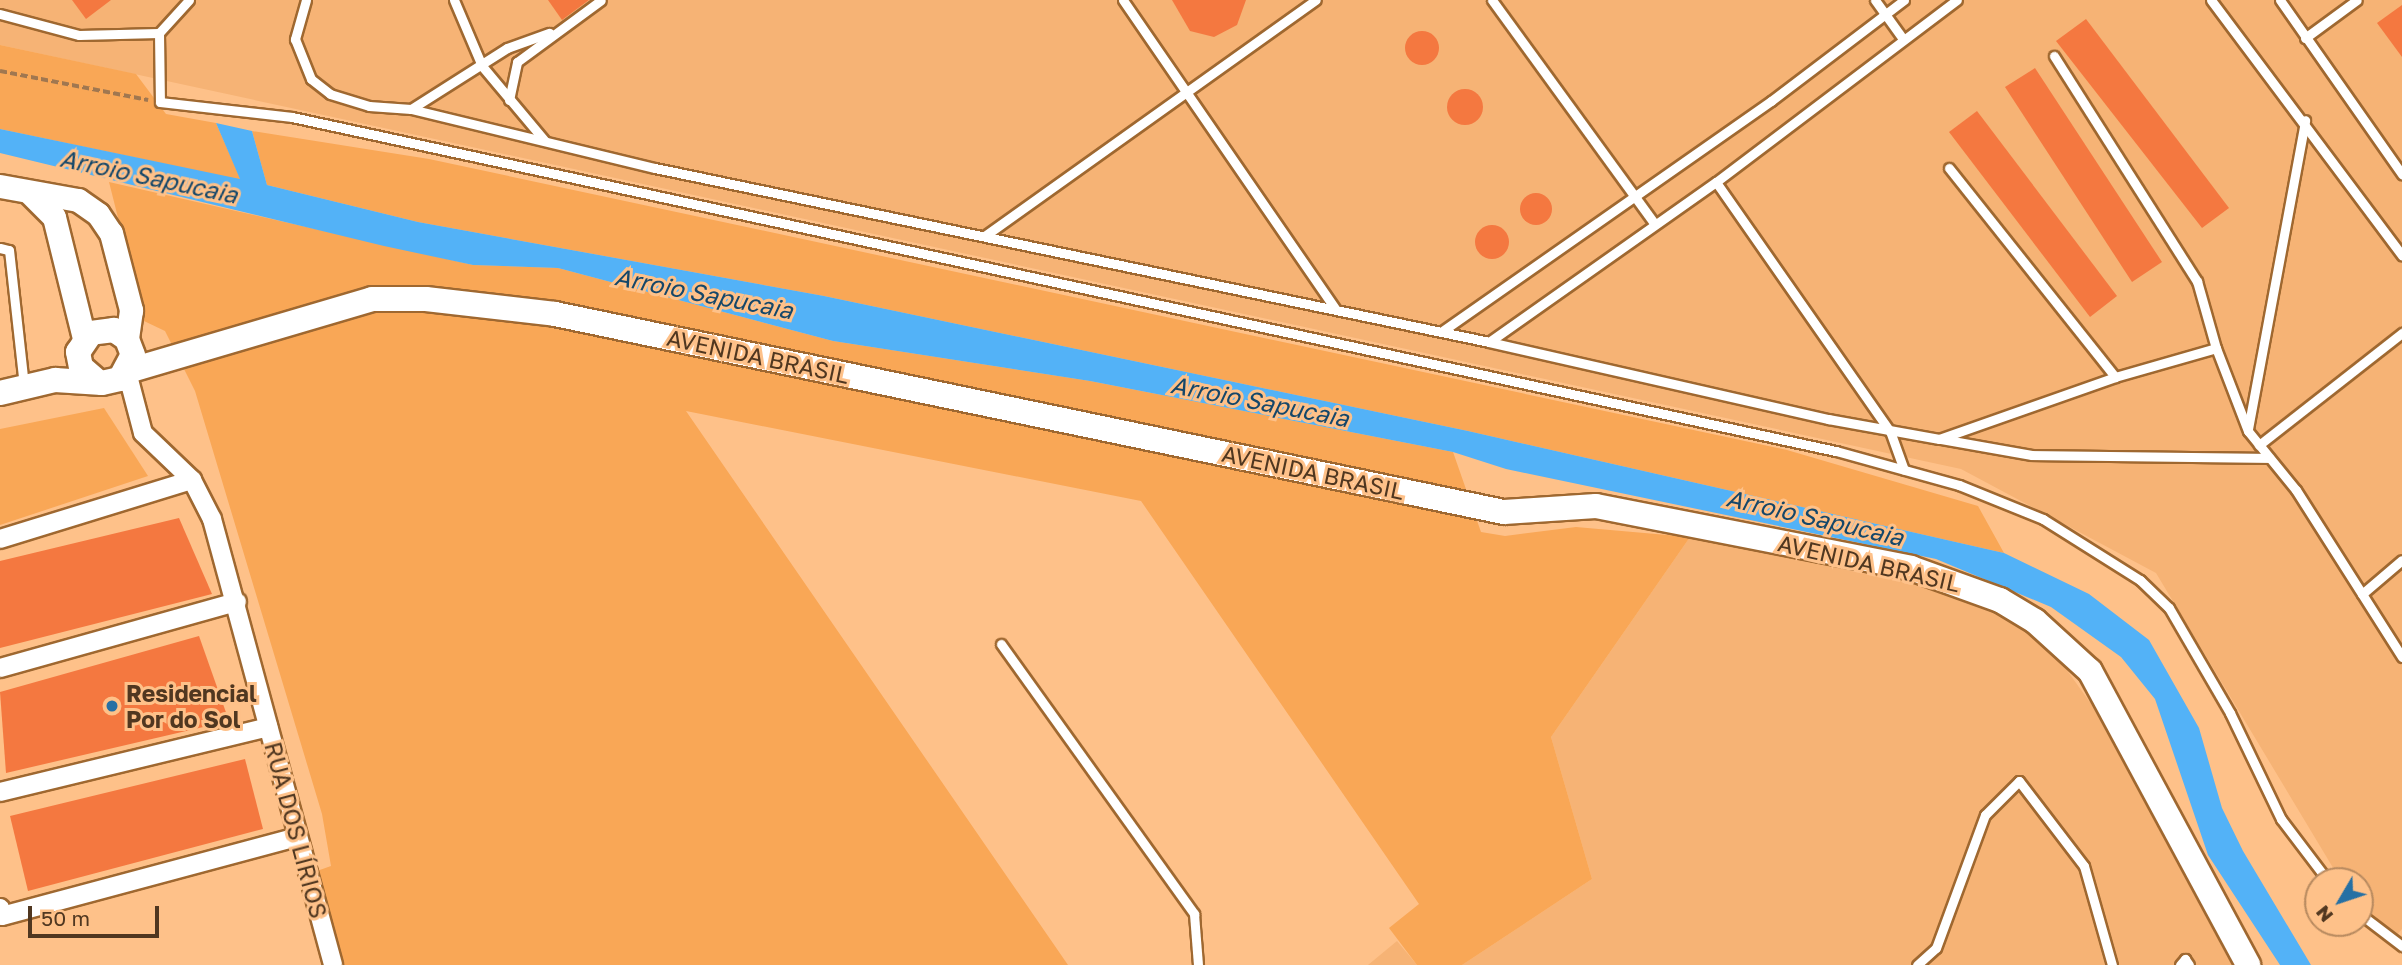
<!DOCTYPE html>
<html>
<head>
<meta charset="utf-8">
<style>
  body { margin:0 }
  #map { position:relative; width:2402px; height:965px; overflow:hidden; background:#fec189; font-family:"Golos Text",sans-serif }
  div>[style] { position:absolute }
  [style*='--x'] { left:calc(var(--x)*1px); top:calc(var(--y)*1px); width:calc(var(--w)*1px); rotate:calc(var(--a)*1deg) }
  .built>* { inset:0; background:#f6b375 }
  .green>* { inset:0; background:#f9a756 }
  .water>* { inset:0; background:#53b2f7 }
  .building>* { inset:0; background:#f47840 }
  .round { border-radius:50% }
  .path>* { height:3.5px; margin-top:-1.75px; transform-origin:0; background:repeating-linear-gradient(90deg,#a07750 0 7px,transparent 0 10.5px) }
  .roads { filter:drop-shadow(2px 0 #9f6830) drop-shadow(-2px 0 #9f6830) drop-shadow(0 2px #9f6830) drop-shadow(0 -2px #9f6830) }
  .service>* { height:9px; margin:-4.5px; padding:0 4.5px; transform-origin:4.5px; border-radius:4.5px; background:#fff }
  .minor>* { height:18px; margin:-9px; padding:0 9px; transform-origin:9px; border-radius:9px; background:#fff }
  .tertiary>* { height:23px; margin:-11.5px; padding:0 11.5px; transform-origin:11.5px; border-radius:11.5px; background:#fff }
  .secondary>* { height:24px; margin:-12px; padding:0 12px; transform-origin:12px; border-radius:12px; background:#fff }
  .dots>* { width:19px; height:19px; translate:-50% -50%; box-sizing:border-box; border:4px solid #fec189; border-radius:50% }
  span { translate:-50% -50%; white-space:nowrap; text-align:center; line-height:1.15; -webkit-text-stroke:6px #fec189; paint-order:stroke }
  .street-label { font-size:23px; color:#503720 }
  .poi-label { font-size:23px; color:#503720; font-weight:700 }
  .left { translate:0 -50%; text-align:left }
  .water-label { font-size:24px; color:#15476a; font-style:italic }
  .north { position:absolute; left:2304px; top:867px; width:70px; height:70px; box-sizing:border-box; background:#fec189; border:2px solid #b88a5f; border-radius:50%; rotate:231deg; font-size:19px; font-weight:700; line-height:28px; text-align:center; color:#503720 }
  .north::after { content:''; display:block; margin:auto; width:24px; height:32px; background:#2670a4; clip-path:polygon(50% 0,100% 100%,50% 72%,0 100%) }
  .scale { position:absolute; left:28px; top:906px; width:131px; height:32px; box-sizing:border-box; border:4px solid #503720; border-top:0; padding-left:9px; font-size:21px; line-height:24px; white-space:nowrap; color:#503720; -webkit-text-stroke:5px #fec189; paint-order:stroke }
</style>
</head>
<body>
<div id="map">
  <div class="built">
    <div style="clip-path:polygon(0 0,2402px 0,2402px 929px,2396px 936px,2360px 906px,2360px 881px,2341px 881px,2156px 573px,1961px 469px,0 45px)"></div>
    <div style="clip-path:polygon(1690px 537px,1952px 592px,2008px 615px,2051px 648px,2099px 715px,2232px 965px,1462px 965px,1592px 879px,1551px 737px)"></div>
    <div style="clip-path:polygon(1397px 941px,1417px 965px,1368px 965px)"></div>
  </div>
  <div class="green">
    <div style="clip-path:polygon(0 45px,136px 74px,166px 114px,216px 123px,241px 180px,0 129px)"></div>
    <div style="clip-path:polygon(252px 131px,429px 159px,1787px 450px,1978px 506px,2004px 553px,1468px 431px,824px 296px,418px 222px,267px 185px)"></div>
    <div style="clip-path:polygon(109px 182px,473px 265px,558px 268px,833px 341px,1090px 381px,1453px 452px,1481px 532px,1505px 536px,1576px 527px,1690px 537px,1551px 737px,1592px 879px,1462px 965px,1417px 965px,1389px 928px,1419px 904px,1141px 501px,686px 411px,1068px 965px,341px 965px,314px 872px,331px 866px,322px 814px,195px 391px,165px 331px,144px 321px)"></div>
    <div style="clip-path:polygon(104px 408px,148px 476px,0 525px,0 429px)"></div>
  </div>
  <div class="water">
    <div style="clip-path:polygon(216px 123px,252px 131px,267px 185px,418px 222px,824px 296px,1468px 431px,2004px 553px,2089px 594px,2149px 640px,2199px 728px,2222px 808px,2243px 851px,2311px 965px,2280px 965px,2208px 855px,2155px 699px,2121px 657px,2051px 607px,1936px 559px,1506px 469px,1453px 452px,1090px 381px,833px 341px,558px 268px,473px 265px,384px 246px,0 153px,0 129px,240px 179px)"></div>
  </div>
  <div class="building">
    <div style="clip-path:polygon(72px 0,111px 0,86px 19px)"></div>
    <div style="clip-path:polygon(548px 0,589px 0,562px 20px)"></div>
    <div style="clip-path:polygon(1172px 0,1246px 0,1237px 25px,1214px 37px,1190px 31px)"></div>
    <div style="clip-path:polygon(2402px 5px,2402px 57px,2377px 23px)"></div>
    <div style="clip-path:polygon(2086px 19px,2229px 208px,2202px 228px,2056px 41px)"></div>
    <div class="round" style="left:1405px;top:31px;width:34px;height:34px"></div>
    <div style="clip-path:polygon(2035px 68px,2162px 262px,2132px 282px,2005px 87px)"></div>
    <div class="round" style="left:1447px;top:89px;width:36px;height:36px"></div>
    <div style="clip-path:polygon(1977px 111px,2117px 296px,2090px 317px,1949px 132px)"></div>
    <div class="round" style="left:1520px;top:193px;width:32px;height:32px"></div>
    <div class="round" style="left:1475px;top:225px;width:34px;height:34px"></div>
    <div style="clip-path:polygon(179px 518px,212px 594px,0 648px,0 561px)"></div>
    <div style="clip-path:polygon(199px 636px,229px 721px,6px 773px,0 692px)"></div>
    <div style="clip-path:polygon(245px 759px,263px 829px,28px 891px,10px 816px)"></div>
  </div>
  <div class="path">
    <div style="--x:0;--y:71;--w:151;--a:11.1"></div>
  </div>
  <div class="roads">
    <div class="service">
      <div style="--x:189;--y:0;--w:45;--a:132.3"></div>
      <div style="--x:159;--y:33;--w:69;--a:89.2"></div>
      <div style="--x:160;--y:102;--w:133;--a:6.5"></div>
      <div style="--x:292;--y:117;--w:1580;--a:12.21"></div>
      <div style="--x:1836;--y:451;--w:128;--a:15.5"></div>
      <div style="--x:1959;--y:485;--w:91;--a:22"></div>
      <div style="--x:2043;--y:519;--w:115;--a:32.2"></div>
      <div style="--x:2140;--y:580;--w:40;--a:44"></div>
      <div style="--x:2169;--y:608;--w:121;--a:59.8"></div>
      <div style="--x:2230;--y:713;--w:118;--a:64.3"></div>
      <div style="--x:2281;--y:819;--w:78;--a:52.8"></div>
      <div style="--x:306;--y:0;--w:41;--a:105.8"></div>
      <div style="--x:295;--y:39;--w:43;--a:68.2"></div>
      <div style="--x:311;--y:79;--w:24;--a:38"></div>
      <div style="--x:330;--y:94;--w:41;--a:17.1"></div>
      <div style="--x:369;--y:106;--w:42;--a:4.1"></div>
      <div style="--x:411;--y:109;--w:251;--a:13.6"></div>
      <div style="--x:655;--y:168;--w:852;--a:11.78"></div>
      <div style="--x:1489;--y:342;--w:348;--a:12.8"></div>
      <div style="--x:1828;--y:419;--w:113;--a:10.2"></div>
      <div style="--x:1939;--y:439;--w:187;--a:-19.4"></div>
      <div style="--x:454;--y:0;--w:72;--a:67"></div>
      <div style="--x:482;--y:66;--w:98;--a:50"></div>
      <div style="--x:1123;--y:0;--w:376;--a:55.5"></div>
      <div style="--x:1492;--y:0;--w:277;--a:54"></div>
      <div style="--x:1875;--y:0;--w:48;--a:54.3"></div>
      <div style="--x:2211;--y:0;--w:319;--a:53.2"></div>
      <div style="--x:2280;--y:0;--w:213;--a:55"></div>
      <div style="--x:0;--y:14;--w:82;--a:14.9"></div>
      <div style="--x:79;--y:35;--w:80;--a:-1.4"></div>
      <div style="--x:2305;--y:38;--w:64;--a:-36.2"></div>
      <div style="--x:2054;--y:56;--w:267;--a:57.6"></div>
      <div style="--x:2197;--y:281;--w:70;--a:74.2"></div>
      <div style="--x:509;--y:100;--w:39;--a:-78"></div>
      <div style="--x:517;--y:62;--w:104;--a:-36.4"></div>
      <div style="--x:411;--y:109;--w:114;--a:-32.4"></div>
      <div style="--x:507;--y:48;--w:45;--a:-19.7"></div>
      <div style="--x:1949;--y:168;--w:267;--a:51.5"></div>
      <div style="--x:2115;--y:377;--w:105;--a:-16"></div>
      <div style="--x:2216;--y:348;--w:89;--a:68.9"></div>
      <div style="--x:2248;--y:431;--w:76;--a:50.9"></div>
      <div style="--x:2296;--y:490;--w:198;--a:57.6"></div>
      <div style="--x:1716;--y:182;--w:304;--a:55.1"></div>
      <div style="--x:1890;--y:431;--w:41;--a:70.3"></div>
      <div style="--x:986;--y:235;--w:405;--a:-35.5"></div>
      <div style="--x:0;--y:248;--w:9;--a:13"></div>
      <div style="--x:9;--y:250;--w:136;--a:83.7"></div>
      <div style="--x:1441;--y:332;--w:403;--a:-35"></div>
      <div style="--x:1771;--y:101;--w:167;--a:-37.2"></div>
      <div style="--x:1489;--y:342;--w:278;--a:-35.2"></div>
      <div style="--x:1716;--y:182;--w:302;--a:-37.1"></div>
      <div style="--x:2248;--y:429;--w:314;--a:-79.5"></div>
      <div style="--x:1941;--y:439;--w:92;--a:10"></div>
      <div style="--x:2032;--y:455;--w:237;--a:0.7"></div>
      <div style="--x:2259;--y:445;--w:182;--a:-38.1"></div>
      <div style="--x:2362;--y:594;--w:52;--a:-40.4"></div>
      <div style="--x:1001;--y:644;--w:332;--a:54.4"></div>
      <div style="--x:1194;--y:914;--w:51;--a:85.5"></div>
      <div style="--x:2360;--y:914;--w:53;--a:37.3"></div>
      <div style="--x:1917;--y:965;--w:25;--a:-42"></div>
      <div style="--x:1936;--y:948;--w:142;--a:-69.8"></div>
      <div style="--x:1985;--y:815;--w:48;--a:-45"></div>
      <div style="--x:2019;--y:781;--w:107;--a:52.6"></div>
      <div style="--x:2084;--y:866;--w:103;--a:74.2"></div>
      <div style="--x:2180;--y:965;--w:8;--a:-50"></div>
      <div style="--x:2185;--y:959;--w:7;--a:56"></div>
    </div>
    <div class="minor">
      <div style="--x:127;--y:372;--w:63;--a:75.3"></div>
      <div style="--x:143;--y:433;--w:68;--a:43.8"></div>
      <div style="--x:192;--y:480;--w:44;--a:62.9"></div>
      <div style="--x:212;--y:519;--w:462;--a:74.8"></div>
      <div style="--x:0;--y:539;--w:201;--a:-17.1"></div>
      <div style="--x:0;--y:668;--w:246;--a:-15.6"></div>
      <div style="--x:0;--y:792;--w:276;--a:-13.6"></div>
      <div style="--x:0;--y:908;--w:8;--a:76"></div>
      <div style="--x:2;--y:916;--w:304;--a:-15"></div>
    </div>
    <div class="tertiary">
      <div style="--x:0;--y:186;--w:79;--a:10.2"></div>
      <div style="--x:78;--y:200;--w:24;--a:35"></div>
      <div style="--x:98;--y:214;--w:23;--a:56"></div>
      <div style="--x:111;--y:233;--w:80;--a:75.4"></div>
      <div style="--x:131;--y:310;--w:29;--a:98"></div>
      <div style="--x:29;--y:192;--w:35;--a:45"></div>
      <div style="--x:54;--y:217;--w:125;--a:76.1"></div>
    </div>
    <div class="secondary">
      <div style="--x:128;--y:371;--w:254;--a:-16.4"></div>
      <div style="--x:372;--y:299;--w:54;--a:0"></div>
      <div style="--x:426;--y:299;--w:130;--a:6.6"></div>
      <div style="--x:555;--y:314;--w:969;--a:11.79"></div>
      <div style="--x:1504;--y:512;--w:92;--a:-3.7"></div>
      <div style="--x:1596;--y:506;--w:321;--a:11.1"></div>
      <div style="--x:1911;--y:568;--w:95;--a:19.8"></div>
      <div style="--x:2000;--y:600;--w:41;--a:31"></div>
      <div style="--x:2035;--y:621;--w:74;--a:42.3"></div>
      <div style="--x:2090;--y:671;--w:334;--a:61.7"></div>
      <div style="--x:0;--y:393;--w:57;--a:-13.3"></div>
      <div style="--x:55;--y:380;--w:47;--a:3.7"></div>
      <div style="--x:102;--y:383;--w:18;--a:-13"></div>
      <div style="--x:120;--y:379;--w:27;--a:-62"></div>
      <div style="--x:133;--y:355;--w:17;--a:-111"></div>
      <div style="--x:127;--y:339;--w:16;--a:-145"></div>
      <div style="--x:114;--y:330;--w:23;--a:173"></div>
      <div style="--x:91;--y:333;--w:23;--a:124"></div>
      <div style="--x:78;--y:352;--w:15;--a:79"></div>
      <div style="--x:81;--y:367;--w:23;--a:41"></div>
    </div>
  </div>
  <div class="dots">
    <div style="left:112px;top:706px;background:#2670a4"></div>
  </div>
  <div class="street-label">
    <span style="left:758px;top:356px;rotate:12deg">AVENIDA BRASIL</span>
    <span style="left:1313px;top:472px;rotate:12deg">AVENIDA BRASIL</span>
    <span style="left:1869px;top:563px;rotate:13deg">AVENIDA BRASIL</span>
    <span style="left:296px;top:830px;rotate:75deg">RUA DOS LÍRIOS</span>
  </div>
  <div class="poi-label">
    <span class="left" style="left:126px;top:706px">Residencial<br>Por do Sol</span>
  </div>
  <div class="water-label">
    <span style="left:149px;top:176px;rotate:12deg">Arroio Sapucaia</span>
    <span style="left:704px;top:293px;rotate:11deg">Arroio Sapucaia</span>
    <span style="left:1260px;top:401px;rotate:11deg">Arroio Sapucaia</span>
    <span style="left:1815px;top:517px;rotate:13deg">Arroio Sapucaia</span>
  </div>
  <div class="north">N</div>
  <div class="scale">50 m</div>
</div>
</body>
</html>
